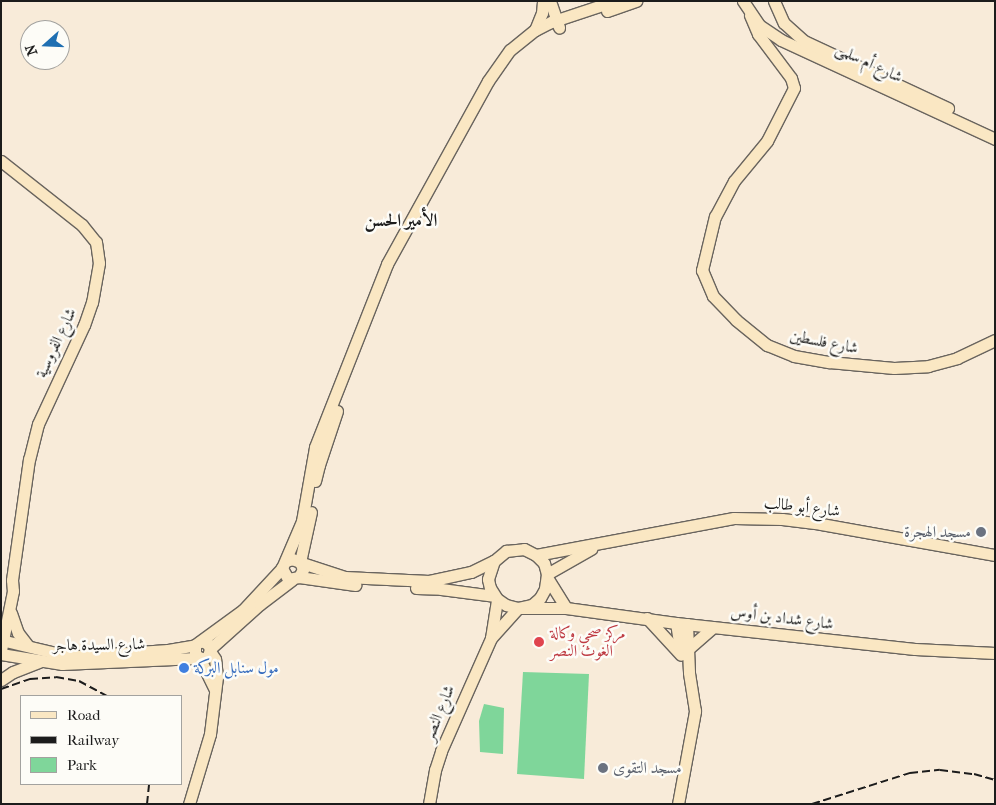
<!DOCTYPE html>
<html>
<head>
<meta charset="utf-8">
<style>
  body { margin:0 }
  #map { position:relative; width:996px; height:805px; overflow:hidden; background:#f8ebd9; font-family:"IM FELL French Canon",Amiri,serif }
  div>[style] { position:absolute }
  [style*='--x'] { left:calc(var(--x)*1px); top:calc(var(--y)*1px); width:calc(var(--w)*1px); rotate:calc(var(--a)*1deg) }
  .green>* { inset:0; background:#7fd69a }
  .roads { filter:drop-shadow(1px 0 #69645e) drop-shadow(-1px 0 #69645e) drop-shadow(0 1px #69645e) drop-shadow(0 -1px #69645e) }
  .secondary>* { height:11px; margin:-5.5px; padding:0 5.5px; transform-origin:5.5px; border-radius:5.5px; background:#fae7c3 }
  .rail>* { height:2px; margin-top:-1px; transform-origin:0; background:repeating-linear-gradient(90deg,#1c1c1c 0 8px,transparent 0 12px) }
  .dots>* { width:14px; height:14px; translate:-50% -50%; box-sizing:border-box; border:2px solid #fdfcf7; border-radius:50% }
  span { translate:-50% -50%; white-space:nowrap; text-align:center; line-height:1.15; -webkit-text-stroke:5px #fdfcf7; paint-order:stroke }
  .street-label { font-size:16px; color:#1c1c1c }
  .worship-label { font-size:16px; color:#5b616d }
  .right { translate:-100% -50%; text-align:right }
  .left { translate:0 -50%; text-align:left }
  .health-label { font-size:16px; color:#be3a42 }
  .shop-label { font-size:16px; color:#366cbe }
  .neighbourhood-label { font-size:18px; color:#1c1c1c; font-weight:700 }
  .frame { position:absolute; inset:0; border:2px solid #1c1c1c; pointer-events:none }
  .legend { position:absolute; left:20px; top:695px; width:162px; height:90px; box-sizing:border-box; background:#fdfcf7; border:1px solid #a3a29f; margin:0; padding:6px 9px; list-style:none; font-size:15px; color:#1c1c1c }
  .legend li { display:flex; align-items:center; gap:10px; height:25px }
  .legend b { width:25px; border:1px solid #a3a29f }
  .north { position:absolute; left:20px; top:20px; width:50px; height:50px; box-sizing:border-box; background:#fdfcf7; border:1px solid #a3a29f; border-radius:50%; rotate:250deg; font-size:14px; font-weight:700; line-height:20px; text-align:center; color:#1c1c1c }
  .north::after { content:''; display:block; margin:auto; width:18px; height:22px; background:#1f6fb2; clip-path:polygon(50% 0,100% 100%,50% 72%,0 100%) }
</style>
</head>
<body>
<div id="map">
  <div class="green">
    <div style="clip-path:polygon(523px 672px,589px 674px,584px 779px,517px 774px)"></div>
    <div style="clip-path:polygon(484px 704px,504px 708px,503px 754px,480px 752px,479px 721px)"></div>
  </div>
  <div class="roads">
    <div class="secondary">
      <div style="--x:550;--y:1;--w:28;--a:71"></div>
      <div style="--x:743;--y:1;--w:29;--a:56"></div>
      <div style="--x:759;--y:25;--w:27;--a:34"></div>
      <div style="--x:781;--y:40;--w:236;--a:24.8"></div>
      <div style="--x:774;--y:1;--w:24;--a:66"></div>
      <div style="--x:784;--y:23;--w:27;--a:42"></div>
      <div style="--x:804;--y:41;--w:159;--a:25"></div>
      <div style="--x:607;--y:11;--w:31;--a:-19"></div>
      <div style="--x:750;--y:15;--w:21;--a:67"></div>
      <div style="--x:758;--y:34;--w:55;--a:53.1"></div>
      <div style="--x:791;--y:78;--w:10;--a:73"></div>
      <div style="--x:794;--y:88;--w:59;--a:117"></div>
      <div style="--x:767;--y:141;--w:52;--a:129.5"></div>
      <div style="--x:734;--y:181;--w:40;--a:118"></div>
      <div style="--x:715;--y:216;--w:56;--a:103.5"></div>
      <div style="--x:702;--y:270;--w:28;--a:67"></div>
      <div style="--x:713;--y:296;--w:33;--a:46"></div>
      <div style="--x:736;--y:320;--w:40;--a:39"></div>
      <div style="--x:767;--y:345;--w:29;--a:22"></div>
      <div style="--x:794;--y:356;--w:36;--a:10"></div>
      <div style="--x:829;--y:362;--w:65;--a:5.3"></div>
      <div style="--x:894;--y:368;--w:34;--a:-3"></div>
      <div style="--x:928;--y:366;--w:30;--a:-15"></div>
      <div style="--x:957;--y:358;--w:42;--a:-25.3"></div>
      <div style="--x:535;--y:30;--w:18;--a:-68"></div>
      <div style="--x:542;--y:13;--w:12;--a:-85"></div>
      <div style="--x:1;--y:161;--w:103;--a:38.3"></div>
      <div style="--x:82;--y:225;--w:22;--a:51"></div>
      <div style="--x:96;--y:242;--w:21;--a:82"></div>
      <div style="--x:99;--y:263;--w:40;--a:100"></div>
      <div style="--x:92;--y:302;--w:24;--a:109"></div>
      <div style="--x:84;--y:325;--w:109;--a:114.9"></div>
      <div style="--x:38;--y:424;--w:36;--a:104"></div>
      <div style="--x:29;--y:459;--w:122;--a:98"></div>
      <div style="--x:12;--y:580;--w:11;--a:85"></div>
      <div style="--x:13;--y:591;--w:60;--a:101.5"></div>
      <div style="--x:315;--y:481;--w:16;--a:-76"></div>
      <div style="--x:319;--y:465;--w:57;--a:-71.6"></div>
      <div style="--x:536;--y:555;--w:201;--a:-10.6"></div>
      <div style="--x:734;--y:518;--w:48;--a:1.2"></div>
      <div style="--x:782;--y:519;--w:39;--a:7"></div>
      <div style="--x:821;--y:524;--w:177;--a:10.1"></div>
      <div style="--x:286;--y:561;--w:6;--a:-18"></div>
      <div style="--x:292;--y:559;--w:9;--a:21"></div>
      <div style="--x:300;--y:562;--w:8;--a:67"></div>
      <div style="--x:303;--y:569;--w:9;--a:117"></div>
      <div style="--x:299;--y:577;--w:11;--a:170"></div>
      <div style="--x:288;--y:579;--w:13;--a:-119"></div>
      <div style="--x:282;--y:568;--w:51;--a:-66.9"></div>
      <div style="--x:302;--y:521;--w:75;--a:-80"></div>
      <div style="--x:315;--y:447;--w:197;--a:-68.5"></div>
      <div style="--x:387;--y:264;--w:209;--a:-61.1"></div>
      <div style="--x:488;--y:81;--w:38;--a:-55"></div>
      <div style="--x:510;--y:50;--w:32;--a:-39"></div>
      <div style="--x:535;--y:30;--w:18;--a:-27"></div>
      <div style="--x:551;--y:22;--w:66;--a:-18.4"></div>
      <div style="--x:300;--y:562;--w:51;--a:-77.6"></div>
      <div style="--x:302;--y:563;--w:45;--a:18"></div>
      <div style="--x:345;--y:577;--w:84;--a:2.7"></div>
      <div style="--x:429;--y:581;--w:43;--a:-12.1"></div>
      <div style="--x:471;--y:572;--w:25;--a:-26"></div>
      <div style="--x:494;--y:561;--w:16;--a:-40"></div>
      <div style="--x:506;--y:551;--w:18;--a:-6"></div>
      <div style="--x:524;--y:549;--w:13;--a:27"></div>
      <div style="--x:536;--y:555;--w:11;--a:45"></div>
      <div style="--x:544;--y:563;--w:11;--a:75"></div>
      <div style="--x:547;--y:574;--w:15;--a:98"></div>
      <div style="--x:545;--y:589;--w:10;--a:119"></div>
      <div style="--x:540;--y:598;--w:11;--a:139"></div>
      <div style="--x:532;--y:605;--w:14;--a:168"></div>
      <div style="--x:518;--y:608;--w:12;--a:-166"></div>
      <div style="--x:506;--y:605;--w:11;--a:-146"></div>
      <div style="--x:497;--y:599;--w:13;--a:-122"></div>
      <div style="--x:490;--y:588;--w:9;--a:-103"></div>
      <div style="--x:488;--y:579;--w:19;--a:-72"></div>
      <div style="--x:547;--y:574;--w:51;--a:-29.6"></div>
      <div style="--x:299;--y:577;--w:57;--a:8.1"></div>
      <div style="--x:548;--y:579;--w:34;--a:58"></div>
      <div style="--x:416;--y:588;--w:25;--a:2"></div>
      <div style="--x:441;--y:589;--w:53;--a:7.5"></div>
      <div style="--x:521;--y:608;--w:45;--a:0"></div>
      <div style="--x:566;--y:608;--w:111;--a:7.8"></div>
      <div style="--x:676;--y:623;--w:240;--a:6.2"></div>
      <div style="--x:915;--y:649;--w:80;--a:2.9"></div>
      <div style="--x:11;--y:613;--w:21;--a:71"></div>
      <div style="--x:18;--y:633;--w:16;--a:52"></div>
      <div style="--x:647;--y:618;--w:50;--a:47.4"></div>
      <div style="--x:676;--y:623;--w:31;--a:81"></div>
      <div style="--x:491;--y:638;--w:40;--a:-48"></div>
      <div style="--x:1;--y:640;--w:61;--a:13.3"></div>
      <div style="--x:60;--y:654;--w:19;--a:6"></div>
      <div style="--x:79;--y:656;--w:89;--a:-3.9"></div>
      <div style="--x:168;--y:650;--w:27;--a:-10"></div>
      <div style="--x:201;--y:641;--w:8;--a:23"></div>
      <div style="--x:208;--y:644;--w:5;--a:68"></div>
      <div style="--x:210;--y:649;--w:7;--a:106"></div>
      <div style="--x:208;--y:656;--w:6;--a:149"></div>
      <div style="--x:203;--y:659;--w:9;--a:-153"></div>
      <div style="--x:195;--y:655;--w:10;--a:-90"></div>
      <div style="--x:195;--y:645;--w:59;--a:-36.1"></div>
      <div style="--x:243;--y:610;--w:57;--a:-47.1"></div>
      <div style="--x:210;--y:649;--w:67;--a:-42"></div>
      <div style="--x:260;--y:604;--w:40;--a:-37"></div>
      <div style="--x:688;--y:649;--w:33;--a:-41"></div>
      <div style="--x:1;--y:654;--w:62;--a:9.3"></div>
      <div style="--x:62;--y:664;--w:135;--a:-2.5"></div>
      <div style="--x:200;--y:659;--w:34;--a:64"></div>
      <div style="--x:1;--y:680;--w:14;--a:-34"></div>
      <div style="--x:13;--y:672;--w:28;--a:-21"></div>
      <div style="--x:189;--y:804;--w:73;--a:-73.3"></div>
      <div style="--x:210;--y:734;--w:57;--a:-83"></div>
      <div style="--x:217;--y:677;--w:18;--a:-96"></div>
      <div style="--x:215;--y:659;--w:9;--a:-122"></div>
      <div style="--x:429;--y:804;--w:35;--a:-80"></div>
      <div style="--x:435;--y:770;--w:20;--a:-72"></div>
      <div style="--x:441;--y:751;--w:124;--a:-66.1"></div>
      <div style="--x:491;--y:638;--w:39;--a:-81"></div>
      <div style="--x:678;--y:804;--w:95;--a:-79.6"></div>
      <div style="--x:695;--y:711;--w:39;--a:-99"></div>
      <div style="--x:689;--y:672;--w:48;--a:-92.4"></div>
    </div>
  </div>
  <div class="rail">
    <div style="--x:1;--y:689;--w:31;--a:-19"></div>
    <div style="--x:30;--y:679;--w:26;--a:-4"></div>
    <div style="--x:56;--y:677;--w:23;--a:10"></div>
    <div style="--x:79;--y:681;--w:32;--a:28"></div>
    <div style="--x:147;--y:804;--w:20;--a:-84"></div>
    <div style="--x:812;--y:804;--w:103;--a:-17.6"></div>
    <div style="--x:910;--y:773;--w:30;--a:-6"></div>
    <div style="--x:940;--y:770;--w:34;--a:7"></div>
    <div style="--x:974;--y:774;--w:22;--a:16"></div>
  </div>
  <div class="dots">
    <div style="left:981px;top:532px;background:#6b7280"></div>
    <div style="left:539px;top:642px;background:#e0444e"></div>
    <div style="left:184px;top:668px;background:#3f7fe0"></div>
    <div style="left:603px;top:768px;background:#6b7280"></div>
  </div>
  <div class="street-label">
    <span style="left:869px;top:63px;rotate:25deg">شارع أم سلمى</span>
    <span style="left:824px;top:342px;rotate:11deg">شارع فلسطين</span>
    <span style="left:56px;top:343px;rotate:-65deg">شارع الفروسية</span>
    <span style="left:802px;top:507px;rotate:7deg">شارع أبو طالب</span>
    <span style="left:782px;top:618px;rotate:7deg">شارع شداد بن أوس</span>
    <span style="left:99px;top:645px;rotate:-1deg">شارع السيدة هاجر</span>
    <span style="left:439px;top:713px;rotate:-68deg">شارع النصر</span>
  </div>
  <div class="worship-label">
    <span class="right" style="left:971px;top:532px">مسجد الهجرة</span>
    <span class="left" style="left:613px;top:768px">مسجد التقوى</span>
  </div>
  <div class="health-label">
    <span class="left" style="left:550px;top:642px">مركز صحي وكالة<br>الغوث النصر</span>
  </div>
  <div class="shop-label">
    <span class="left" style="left:194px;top:668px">مول سنابل البركة</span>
  </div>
  <div class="neighbourhood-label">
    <span style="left:401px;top:221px">الأمير الحسن</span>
  </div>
  <div class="frame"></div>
  <ul class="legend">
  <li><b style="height:6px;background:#fae7c3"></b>Road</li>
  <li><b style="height:6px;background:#1c1c1c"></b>Railway</li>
  <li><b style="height:14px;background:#7fd69a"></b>Park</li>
  </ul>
  <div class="north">N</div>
</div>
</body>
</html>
